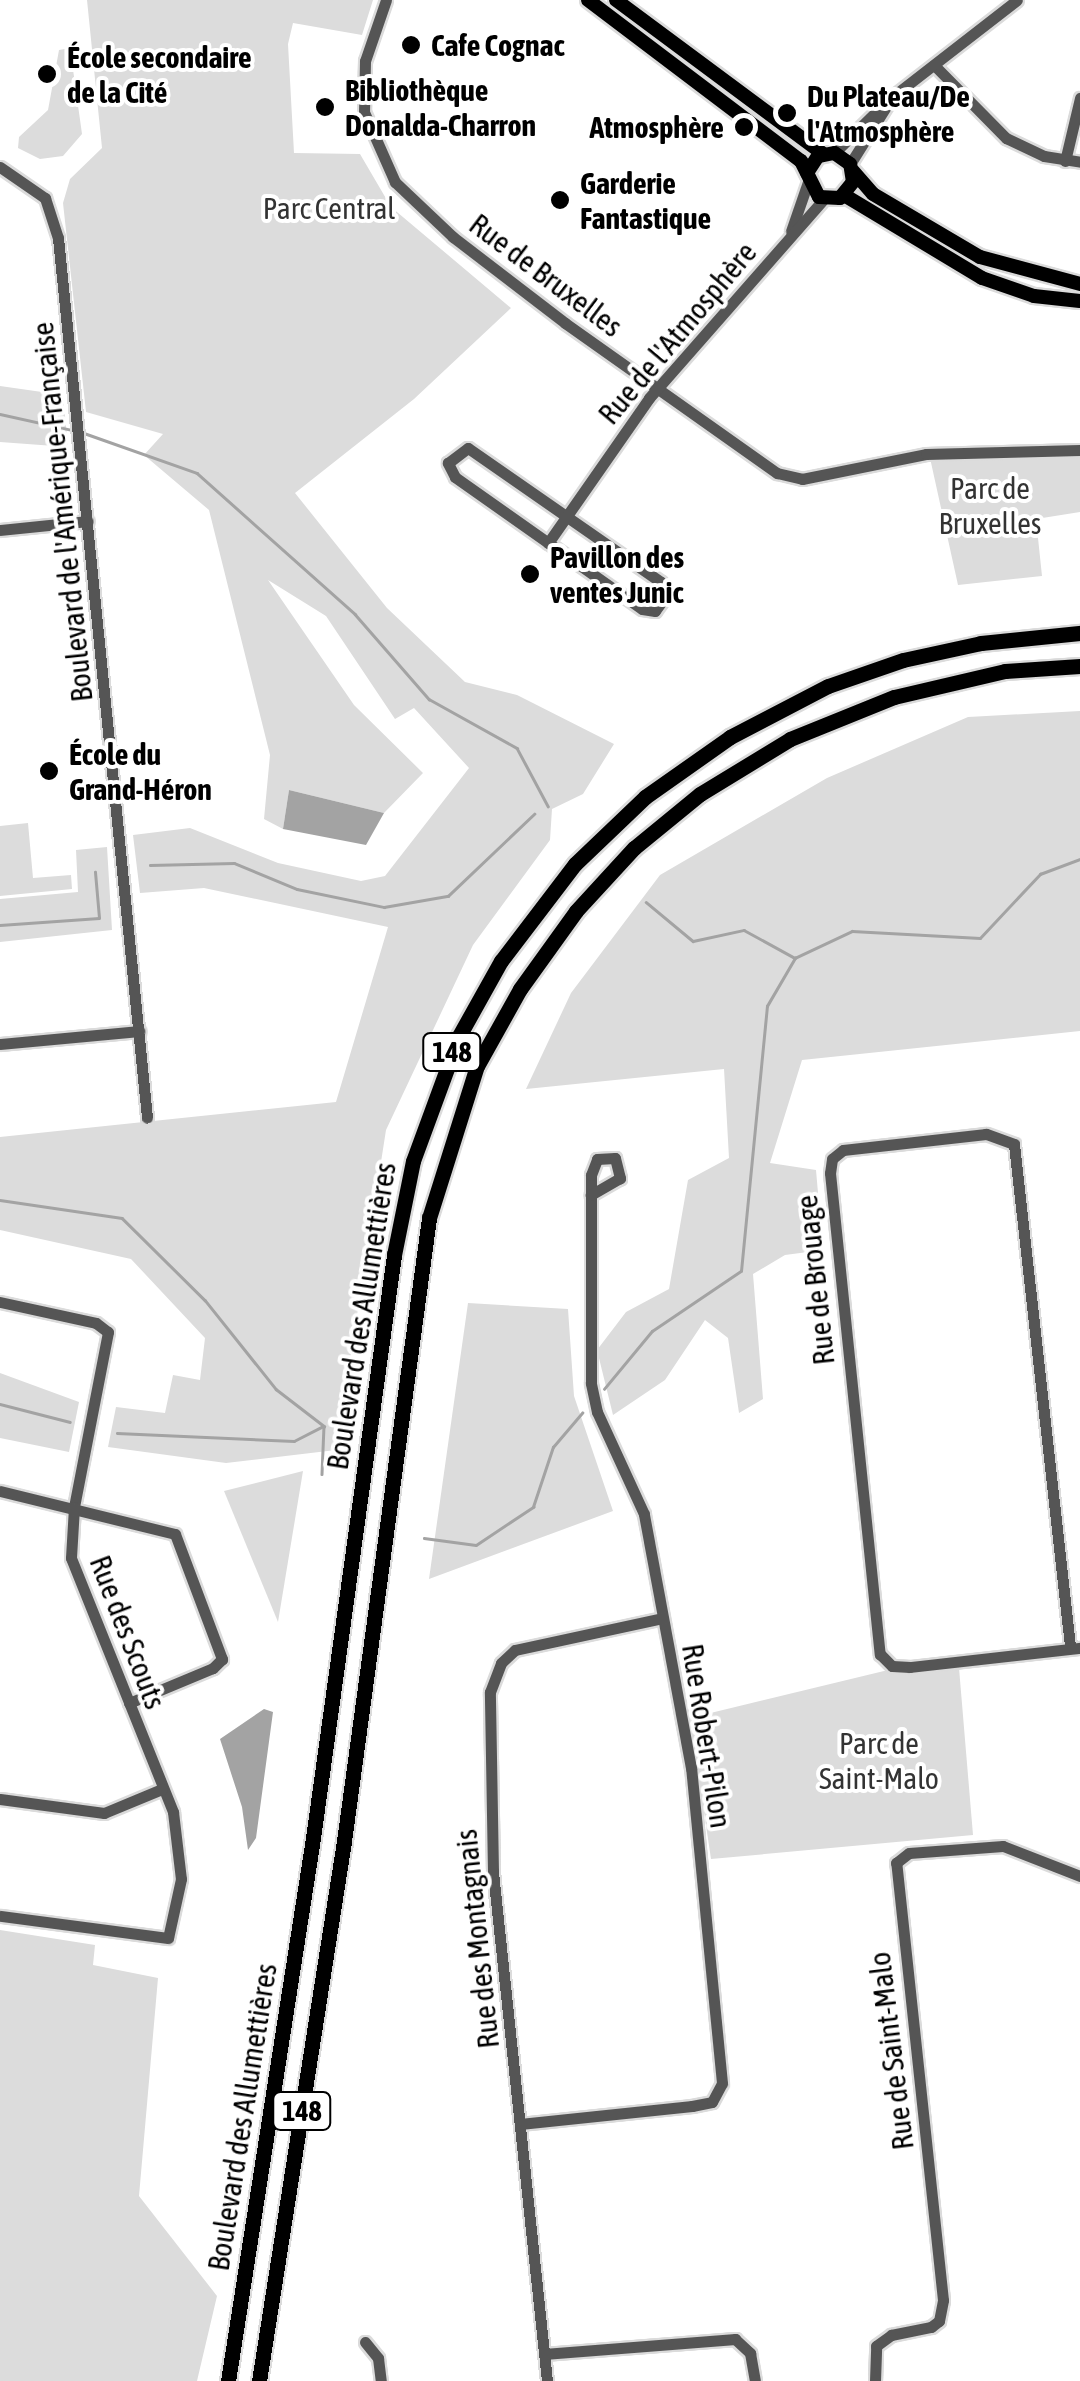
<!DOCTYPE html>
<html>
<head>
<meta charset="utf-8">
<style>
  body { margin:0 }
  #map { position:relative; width:1080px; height:2381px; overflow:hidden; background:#fff; font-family:"Asap Condensed",sans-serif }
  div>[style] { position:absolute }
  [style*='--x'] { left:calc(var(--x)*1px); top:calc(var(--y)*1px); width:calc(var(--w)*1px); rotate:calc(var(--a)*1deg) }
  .green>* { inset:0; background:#dcdcdc }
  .water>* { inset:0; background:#a3a3a3 }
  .stream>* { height:2.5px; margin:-1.25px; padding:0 1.25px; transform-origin:1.25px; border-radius:1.25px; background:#a3a3a3 }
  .roads { filter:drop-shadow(2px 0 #dbdbdb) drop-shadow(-2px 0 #dbdbdb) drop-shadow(0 2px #dbdbdb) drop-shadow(0 -2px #dbdbdb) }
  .minor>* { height:11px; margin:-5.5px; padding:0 5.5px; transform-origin:5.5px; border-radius:5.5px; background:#555 }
  .major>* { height:14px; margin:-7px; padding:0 7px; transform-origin:7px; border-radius:7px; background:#000 }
  .highway>* { height:15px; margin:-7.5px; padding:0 7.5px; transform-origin:7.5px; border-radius:7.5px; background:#000 }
  .dots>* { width:28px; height:28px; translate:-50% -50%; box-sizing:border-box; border:5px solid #fff; border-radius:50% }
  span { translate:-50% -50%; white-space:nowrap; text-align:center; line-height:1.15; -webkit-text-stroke:8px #fff; paint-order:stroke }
  .shield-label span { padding:2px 8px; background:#fff; border:2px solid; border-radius:8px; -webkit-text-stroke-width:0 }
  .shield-label { font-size:28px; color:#000; font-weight:700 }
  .poi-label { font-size:30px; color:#000; font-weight:700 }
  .left { translate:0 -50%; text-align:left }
  .right { translate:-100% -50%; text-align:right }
  .park-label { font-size:30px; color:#333 }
  .street-label { font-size:30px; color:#000 }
</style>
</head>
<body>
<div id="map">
  <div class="green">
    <div style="clip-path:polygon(87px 0,373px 0,362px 35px,293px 23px,288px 44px,294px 153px,360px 154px,391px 207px,511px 308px,414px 399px,295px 493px,387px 608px,465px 682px,517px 695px,614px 744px,583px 794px,552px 809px,550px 840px,473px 945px,386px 1130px,336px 1450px,226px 1463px,108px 1447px,116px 1407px,165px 1413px,173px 1375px,200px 1380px,205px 1338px,131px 1259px,0 1230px,0 1137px,336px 1102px,388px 927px,204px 888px,140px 893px,133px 835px,190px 828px,278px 863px,361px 881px,385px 876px,469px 768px,414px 708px,395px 719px,326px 616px,268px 580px,354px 705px,423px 773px,384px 813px,289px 790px,283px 829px,264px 819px,270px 755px,209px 510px,144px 455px,163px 434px,86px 412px,63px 203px,70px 179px,102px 148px)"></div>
    <div style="clip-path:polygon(70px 48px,82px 134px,63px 156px,40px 159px,18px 148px,19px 137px,48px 110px,59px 50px)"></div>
    <div style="clip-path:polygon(0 386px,63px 395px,68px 447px,0 442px)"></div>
    <div style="clip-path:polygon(930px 458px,1080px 458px,1080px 512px,1036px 519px,1042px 576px,958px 585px)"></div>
    <div style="clip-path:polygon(1080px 711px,1080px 1031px,802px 1060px,770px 1163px,816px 1170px,823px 1250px,785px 1255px,753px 1274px,763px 1399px,739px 1413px,728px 1338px,705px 1320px,665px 1380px,613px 1415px,597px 1350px,626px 1312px,669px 1289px,688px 1180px,729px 1158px,724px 1069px,526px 1089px,571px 993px,660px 875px,827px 778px,968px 717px)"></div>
    <div style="clip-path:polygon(28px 823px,33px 878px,71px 875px,72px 889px,0 896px,0 826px)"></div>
    <div style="clip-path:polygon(107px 847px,112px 930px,0 942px,0 899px,78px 892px,76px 850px)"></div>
    <div style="clip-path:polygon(468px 1303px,568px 1309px,574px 1396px,613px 1511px,429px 1579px)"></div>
    <div style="clip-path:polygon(0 1373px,79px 1402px,69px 1452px,0 1438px)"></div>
    <div style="clip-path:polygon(303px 1471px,278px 1622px,224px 1491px)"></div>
    <div style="clip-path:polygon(959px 1668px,973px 1835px,711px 1859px,690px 1718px,884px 1671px)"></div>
    <div style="clip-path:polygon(0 1930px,95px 1945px,93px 1965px,158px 1978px,139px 2196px,217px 2296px,197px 2381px,0 2381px)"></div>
  </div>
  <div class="water">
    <div style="clip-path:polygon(289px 790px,384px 813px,366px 845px,283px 829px)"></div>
    <div style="clip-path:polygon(264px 1709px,273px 1712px,256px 1838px,248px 1850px,242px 1807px,220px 1739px)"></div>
  </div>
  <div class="stream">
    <div style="--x:0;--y:414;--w:74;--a:12.5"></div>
    <div style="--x:84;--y:433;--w:120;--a:19.5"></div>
    <div style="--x:197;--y:473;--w:212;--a:41.7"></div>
    <div style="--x:355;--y:614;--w:113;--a:49"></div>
    <div style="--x:429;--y:699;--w:101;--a:29.1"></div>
    <div style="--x:517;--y:748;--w:66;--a:61.9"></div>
    <div style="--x:150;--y:865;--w:84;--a:-1.4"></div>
    <div style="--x:234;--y:863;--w:68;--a:22.4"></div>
    <div style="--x:297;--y:889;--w:89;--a:11.7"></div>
    <div style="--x:384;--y:907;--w:65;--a:-9.8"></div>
    <div style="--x:448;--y:896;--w:119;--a:-43.6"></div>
    <div style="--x:646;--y:902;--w:61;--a:39.7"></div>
    <div style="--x:693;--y:941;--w:52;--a:-12.2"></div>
    <div style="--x:744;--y:930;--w:58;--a:28.8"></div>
    <div style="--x:795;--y:958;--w:63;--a:-25.3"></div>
    <div style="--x:852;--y:931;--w:128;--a:3.1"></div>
    <div style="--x:980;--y:938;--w:88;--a:-46.8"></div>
    <div style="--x:1040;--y:874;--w:43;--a:-20.6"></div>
    <div style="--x:0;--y:925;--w:99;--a:-4"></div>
    <div style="--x:99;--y:918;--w:46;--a:-95"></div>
    <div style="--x:0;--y:1200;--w:123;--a:8.4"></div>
    <div style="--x:122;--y:1218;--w:117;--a:44.7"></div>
    <div style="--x:205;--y:1300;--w:114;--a:51.4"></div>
    <div style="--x:276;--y:1389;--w:61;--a:37.6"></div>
    <div style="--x:324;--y:1426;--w:48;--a:92.4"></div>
    <div style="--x:604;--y:1389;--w:75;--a:-50.4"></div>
    <div style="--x:652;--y:1331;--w:107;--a:-34"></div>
    <div style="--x:741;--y:1271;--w:266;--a:-84.4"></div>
    <div style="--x:767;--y:1006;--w:56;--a:-59.7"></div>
    <div style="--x:0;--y:1404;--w:72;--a:14.4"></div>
    <div style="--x:117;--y:1433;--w:177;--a:2.6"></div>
    <div style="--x:294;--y:1441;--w:31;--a:-27"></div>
    <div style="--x:424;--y:1538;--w:52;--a:7.7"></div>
    <div style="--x:476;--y:1545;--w:69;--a:-33.7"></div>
    <div style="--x:533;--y:1507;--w:63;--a:-71.6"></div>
    <div style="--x:553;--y:1447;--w:45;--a:-49.5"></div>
  </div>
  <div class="roads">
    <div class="minor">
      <div style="--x:386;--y:0;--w:65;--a:109"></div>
      <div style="--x:365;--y:61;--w:51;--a:91.1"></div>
      <div style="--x:364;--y:112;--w:77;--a:66.1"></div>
      <div style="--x:395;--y:182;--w:80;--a:43.5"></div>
      <div style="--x:453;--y:237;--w:141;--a:37.5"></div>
      <div style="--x:565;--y:323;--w:260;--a:35.3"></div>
      <div style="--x:777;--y:473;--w:26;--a:13"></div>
      <div style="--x:802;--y:479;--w:126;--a:-11.4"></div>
      <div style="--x:926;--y:454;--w:154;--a:-1.5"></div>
      <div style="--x:934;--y:65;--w:103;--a:45.4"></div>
      <div style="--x:1006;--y:138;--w:42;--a:25.3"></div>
      <div style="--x:1044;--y:156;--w:36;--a:9"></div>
      <div style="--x:834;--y:153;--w:59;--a:-44.3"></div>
      <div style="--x:1065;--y:161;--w:65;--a:-76.6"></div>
      <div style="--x:850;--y:164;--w:79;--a:-57.9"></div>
      <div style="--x:892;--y:97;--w:158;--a:-37.8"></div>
      <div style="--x:0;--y:167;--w:55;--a:34.6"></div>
      <div style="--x:45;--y:198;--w:42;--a:72"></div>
      <div style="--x:58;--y:238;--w:884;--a:84.22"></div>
      <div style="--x:791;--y:231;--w:52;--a:-70.9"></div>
      <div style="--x:468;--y:448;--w:235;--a:34.8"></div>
      <div style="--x:661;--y:582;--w:16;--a:75"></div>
      <div style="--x:665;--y:597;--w:17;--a:126"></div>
      <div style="--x:655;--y:611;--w:13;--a:-171"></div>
      <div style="--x:642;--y:609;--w:229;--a:-144.8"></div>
      <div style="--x:455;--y:477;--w:16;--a:-117"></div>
      <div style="--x:448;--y:463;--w:25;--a:-37"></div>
      <div style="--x:0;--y:530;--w:88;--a:-5.8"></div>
      <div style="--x:548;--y:543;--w:177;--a:-55.1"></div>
      <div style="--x:649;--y:398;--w:265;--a:-48.7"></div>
      <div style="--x:0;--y:1044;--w:140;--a:-5.3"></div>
      <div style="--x:0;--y:1302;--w:98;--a:12.3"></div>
      <div style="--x:96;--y:1323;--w:15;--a:37"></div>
      <div style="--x:108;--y:1332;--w:178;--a:101"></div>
      <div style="--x:74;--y:1507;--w:51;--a:93.4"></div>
      <div style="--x:71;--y:1558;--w:274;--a:68.1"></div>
      <div style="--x:173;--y:1812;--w:67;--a:83.2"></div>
      <div style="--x:181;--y:1879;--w:60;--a:102.4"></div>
      <div style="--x:168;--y:1938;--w:169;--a:-172.5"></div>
      <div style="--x:0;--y:1491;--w:180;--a:13.8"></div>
      <div style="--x:175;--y:1534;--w:134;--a:69.4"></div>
      <div style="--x:222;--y:1659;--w:13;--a:135"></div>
      <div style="--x:213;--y:1668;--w:91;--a:157.4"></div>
      <div style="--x:1070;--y:1646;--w:505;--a:-96.37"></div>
      <div style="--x:1014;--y:1144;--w:30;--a:-160"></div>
      <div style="--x:986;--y:1134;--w:144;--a:173.6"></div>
      <div style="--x:843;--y:1150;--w:14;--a:141"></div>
      <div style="--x:832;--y:1159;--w:14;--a:98"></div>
      <div style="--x:830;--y:1173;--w:484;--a:84.1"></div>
      <div style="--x:880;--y:1654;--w:17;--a:45"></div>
      <div style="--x:892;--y:1666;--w:18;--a:3"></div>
      <div style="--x:910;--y:1667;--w:171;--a:-6.4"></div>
      <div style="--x:0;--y:1799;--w:105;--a:7.7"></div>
      <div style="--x:104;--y:1813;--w:63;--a:-22.5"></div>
      <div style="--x:520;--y:2124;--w:173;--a:-6"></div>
      <div style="--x:692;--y:2106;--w:20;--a:-11"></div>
      <div style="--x:712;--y:2102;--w:21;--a:-62"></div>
      <div style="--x:722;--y:2083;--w:317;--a:-95.6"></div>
      <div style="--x:691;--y:1768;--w:258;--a:-100.5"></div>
      <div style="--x:644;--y:1514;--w:112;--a:-114.7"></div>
      <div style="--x:597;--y:1412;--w:30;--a:-102"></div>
      <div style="--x:591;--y:1383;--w:208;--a:-90"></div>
      <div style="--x:591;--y:1175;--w:17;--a:-69"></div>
      <div style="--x:597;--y:1159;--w:18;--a:-3"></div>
      <div style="--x:615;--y:1158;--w:21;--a:76"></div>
      <div style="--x:620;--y:1178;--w:34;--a:150"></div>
      <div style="--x:365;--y:2342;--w:21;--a:51"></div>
      <div style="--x:378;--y:2358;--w:23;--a:83"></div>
      <div style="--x:544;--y:2354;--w:192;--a:-4.5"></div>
      <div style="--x:735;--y:2339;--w:21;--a:43"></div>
      <div style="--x:750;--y:2353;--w:28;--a:80"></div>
      <div style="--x:547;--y:2381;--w:512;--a:-96.06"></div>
      <div style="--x:493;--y:1872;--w:180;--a:-91"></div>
      <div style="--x:490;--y:1692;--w:31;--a:-69"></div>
      <div style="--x:501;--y:1663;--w:19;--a:-43"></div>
      <div style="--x:515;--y:1650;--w:151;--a:-12.2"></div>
      <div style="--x:875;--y:2381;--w:35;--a:-88"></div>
      <div style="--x:876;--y:2346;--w:19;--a:-36"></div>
      <div style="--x:891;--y:2335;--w:41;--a:-11.3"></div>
      <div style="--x:931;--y:2327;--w:10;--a:-37"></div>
      <div style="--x:939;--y:2321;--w:21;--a:-79"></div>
      <div style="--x:943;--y:2300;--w:440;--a:-96.1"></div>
      <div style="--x:896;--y:1863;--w:16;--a:-38"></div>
      <div style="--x:909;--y:1853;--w:94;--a:-4.3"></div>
      <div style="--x:1003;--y:1846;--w:83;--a:21.3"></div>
    </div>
    <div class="major">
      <div style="--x:588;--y:0;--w:267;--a:37.1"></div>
      <div style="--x:801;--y:161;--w:40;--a:63.4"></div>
      <div style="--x:819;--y:197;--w:21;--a:3"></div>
      <div style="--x:840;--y:198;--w:21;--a:-51"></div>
      <div style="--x:853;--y:182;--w:18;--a:-99"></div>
      <div style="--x:850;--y:164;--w:19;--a:-145"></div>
      <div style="--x:834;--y:153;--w:16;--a:169"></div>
      <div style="--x:818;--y:156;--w:20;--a:123"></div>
      <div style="--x:616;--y:0;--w:258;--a:36.6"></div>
      <div style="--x:853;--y:171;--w:30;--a:49"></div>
      <div style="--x:873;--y:194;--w:124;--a:30.5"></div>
      <div style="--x:980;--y:257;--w:104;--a:15.1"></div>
      <div style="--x:844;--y:195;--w:161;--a:31"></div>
      <div style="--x:982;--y:278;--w:55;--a:19.1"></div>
      <div style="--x:1034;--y:296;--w:46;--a:6.2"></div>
    </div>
    <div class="highway">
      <div style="--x:228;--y:2381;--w:550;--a:-81.1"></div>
      <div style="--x:313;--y:1838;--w:589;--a:-82.09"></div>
      <div style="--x:394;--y:1255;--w:96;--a:-78.6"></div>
      <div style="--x:413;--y:1161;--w:133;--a:-69.8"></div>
      <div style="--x:459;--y:1036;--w:86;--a:-60.8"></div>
      <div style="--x:501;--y:961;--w:122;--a:-52.7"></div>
      <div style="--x:575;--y:864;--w:97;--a:-43.7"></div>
      <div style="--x:645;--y:797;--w:104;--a:-35.2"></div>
      <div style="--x:730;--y:737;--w:110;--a:-27.5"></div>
      <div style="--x:828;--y:686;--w:79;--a:-19.1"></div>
      <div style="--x:903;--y:660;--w:80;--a:-12.3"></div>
      <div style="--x:981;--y:643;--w:100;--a:-5.8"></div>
      <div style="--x:259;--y:2381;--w:547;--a:-81.05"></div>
      <div style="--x:344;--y:1841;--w:629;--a:-82.23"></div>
      <div style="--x:429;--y:1218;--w:159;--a:-72.5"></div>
      <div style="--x:477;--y:1066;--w:88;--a:-60.8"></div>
      <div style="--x:520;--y:989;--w:96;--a:-54.3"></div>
      <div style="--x:576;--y:911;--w:86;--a:-47.4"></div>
      <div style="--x:634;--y:848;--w:85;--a:-39.3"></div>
      <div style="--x:700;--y:794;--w:105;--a:-31.4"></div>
      <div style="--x:790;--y:739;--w:112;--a:-22"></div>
      <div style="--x:894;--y:697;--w:114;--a:-13.2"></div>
      <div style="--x:1005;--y:671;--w:75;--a:-3.8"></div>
    </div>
  </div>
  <div class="dots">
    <div style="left:411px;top:45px;background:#000"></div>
    <div style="left:47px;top:74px;background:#000"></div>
    <div style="left:325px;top:107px;background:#000"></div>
    <div style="left:787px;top:113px;background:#000"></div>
    <div style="left:744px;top:127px;background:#000"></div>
    <div style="left:560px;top:200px;background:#000"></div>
    <div style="left:530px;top:574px;background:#000"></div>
    <div style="left:49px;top:771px;background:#000"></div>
  </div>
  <div class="shield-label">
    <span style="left:452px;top:1052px">148</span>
    <span style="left:302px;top:2111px">148</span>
  </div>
  <div class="poi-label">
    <span class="left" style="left:431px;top:45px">Cafe Cognac</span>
    <span class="left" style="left:67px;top:74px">École secondaire<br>de la Cité</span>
    <span class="left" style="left:345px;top:107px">Bibliothèque<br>Donalda-Charron</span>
    <span class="left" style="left:807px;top:113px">Du Plateau/De<br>l'Atmosphère</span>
    <span class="right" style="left:724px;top:127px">Atmosphère</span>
    <span class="left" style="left:580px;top:200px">Garderie<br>Fantastique</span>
    <span class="left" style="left:550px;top:574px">Pavillon des<br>ventes Junic</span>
    <span class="left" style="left:69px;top:771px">École du<br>Grand-Héron</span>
  </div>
  <div class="park-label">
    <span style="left:329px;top:208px">Parc Central</span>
    <span style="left:990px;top:505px">Parc de<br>Bruxelles</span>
    <span style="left:879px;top:1760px">Parc de<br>Saint-Malo</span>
  </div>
  <div class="street-label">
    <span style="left:546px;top:275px;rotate:37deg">Rue de Bruxelles</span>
    <span style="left:677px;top:333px;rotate:-50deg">Rue de l'Atmosphère</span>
    <span style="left:62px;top:512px;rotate:-96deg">Boulevard de l'Amérique-Française</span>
    <span style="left:815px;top:1280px;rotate:-96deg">Rue de Brouage</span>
    <span style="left:361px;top:1316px;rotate:-81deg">Boulevard des Allumettières</span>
    <span style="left:128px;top:1632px;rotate:69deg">Rue des Scouts</span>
    <span style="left:707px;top:1736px;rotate:81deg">Rue Robert-Pilon</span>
    <span style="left:477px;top:1939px;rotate:-96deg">Rue des Montagnais</span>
    <span style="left:891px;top:2051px;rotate:-97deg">Rue de Saint-Malo</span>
    <span style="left:242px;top:2117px;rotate:-81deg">Boulevard des Allumettières</span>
  </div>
</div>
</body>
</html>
